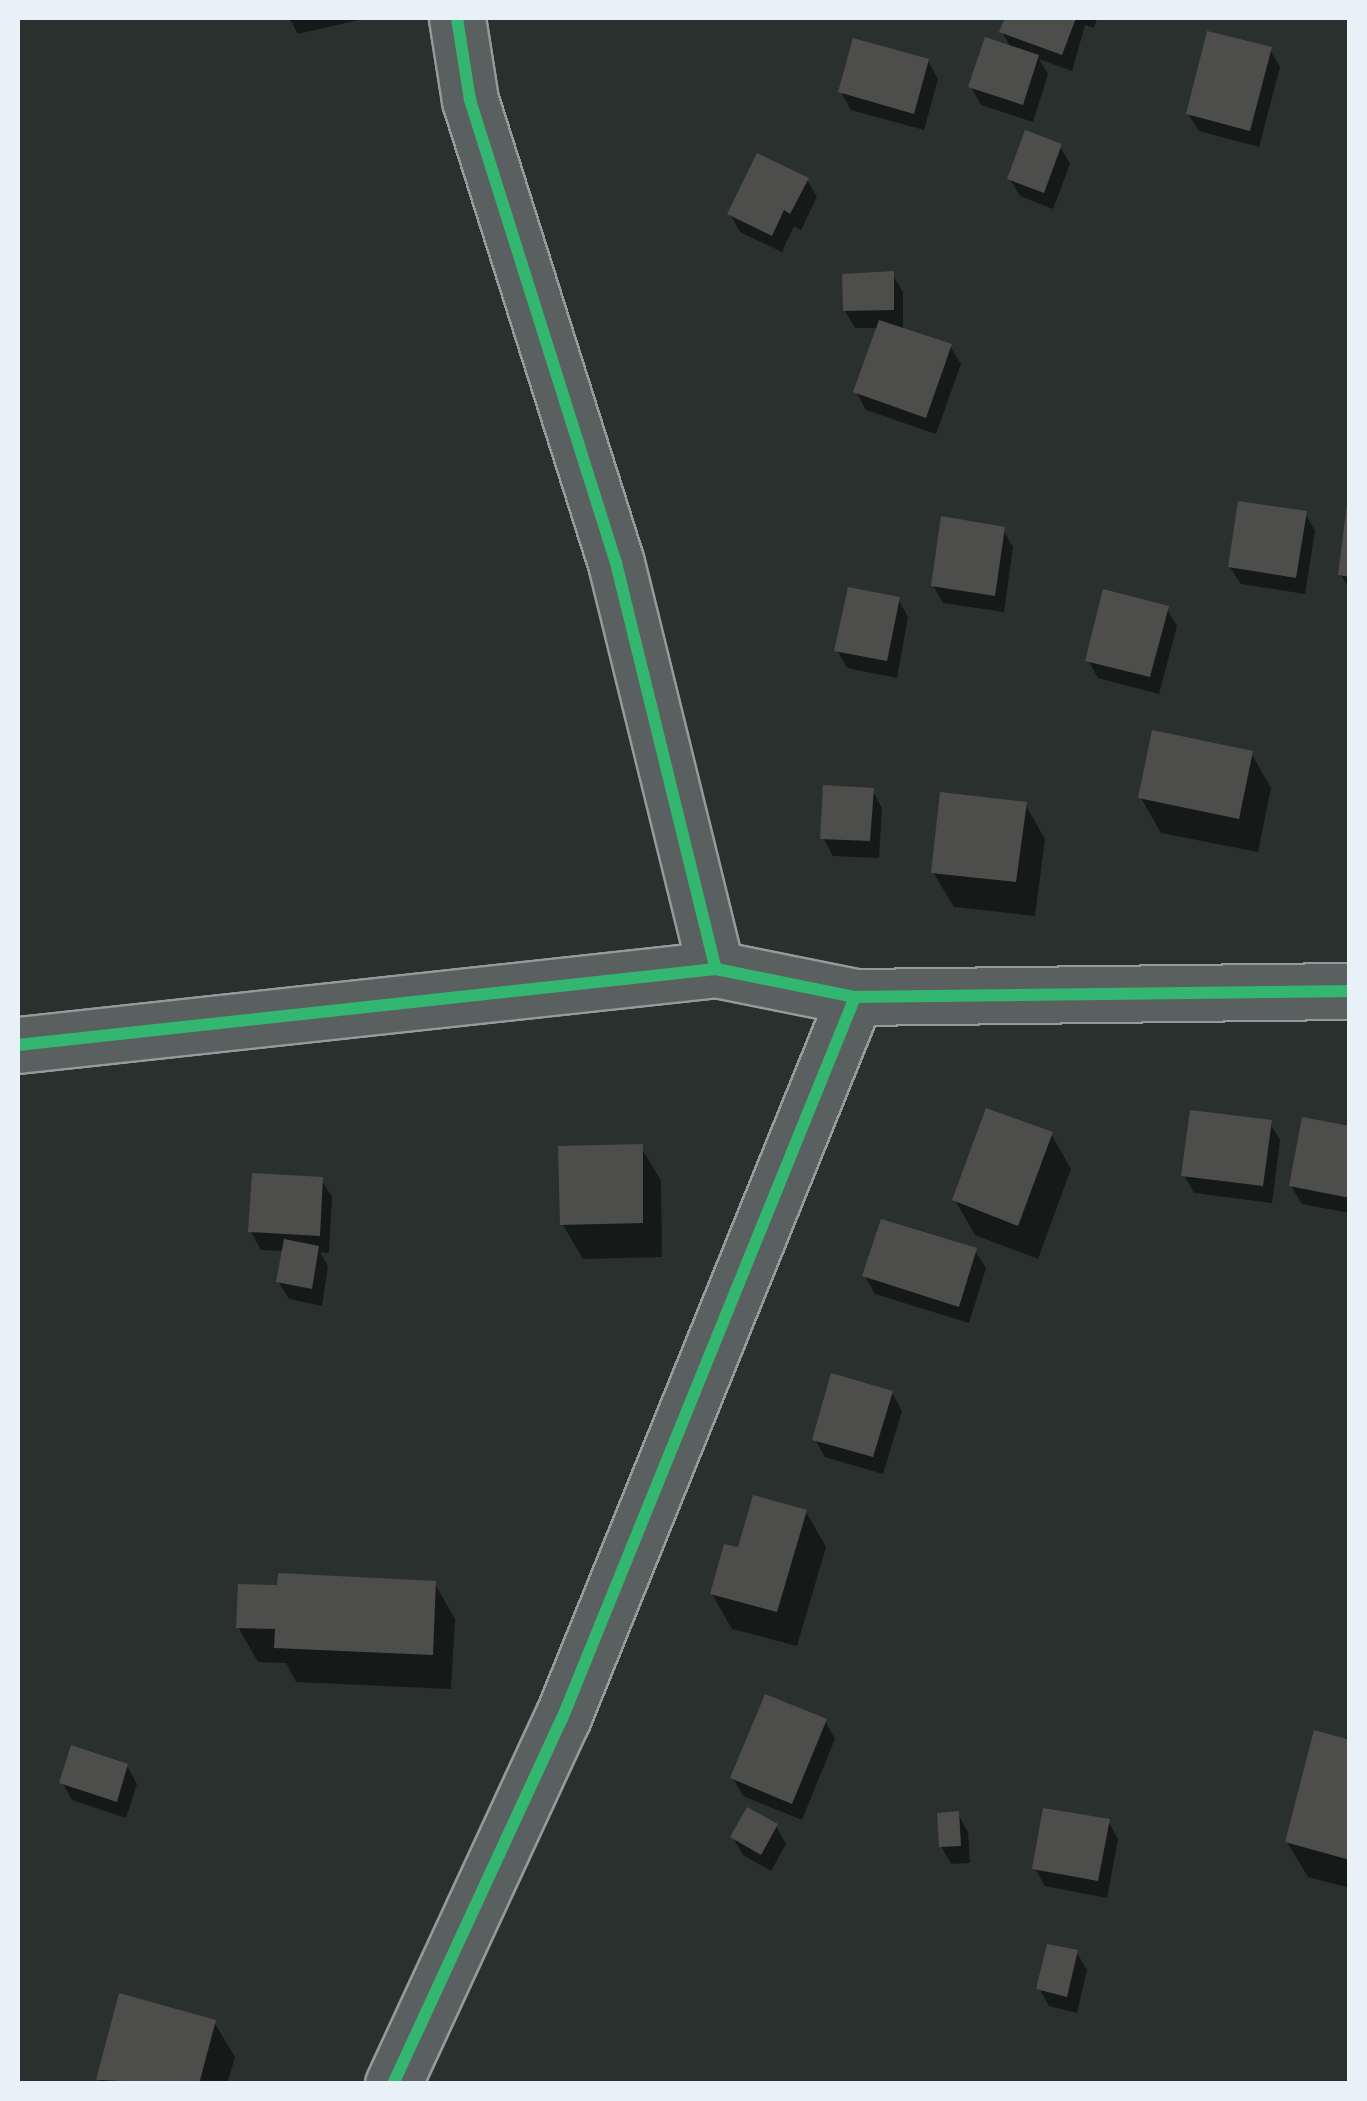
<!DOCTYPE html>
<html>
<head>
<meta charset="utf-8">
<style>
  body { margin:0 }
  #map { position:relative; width:1367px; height:2101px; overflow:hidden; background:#29302d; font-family:Delius,sans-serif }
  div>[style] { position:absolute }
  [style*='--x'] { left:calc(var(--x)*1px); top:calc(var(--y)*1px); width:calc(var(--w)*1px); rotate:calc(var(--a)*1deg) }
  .shadow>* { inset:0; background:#0007 }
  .building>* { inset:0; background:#4d4e4c }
  .roads { filter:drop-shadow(2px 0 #959a9a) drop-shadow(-2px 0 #959a9a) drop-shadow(0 2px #959a9a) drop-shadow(0 -2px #959a9a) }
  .minor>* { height:55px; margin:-27.5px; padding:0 27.5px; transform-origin:27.5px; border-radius:27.5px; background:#5a6060 }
  .cycleway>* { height:12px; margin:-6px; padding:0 6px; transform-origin:6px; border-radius:6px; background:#33b770 }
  span { translate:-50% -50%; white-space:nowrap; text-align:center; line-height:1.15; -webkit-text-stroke:8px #26332d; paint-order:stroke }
  .frame { position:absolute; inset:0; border:20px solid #e8f1f8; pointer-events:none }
</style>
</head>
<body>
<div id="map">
  <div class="shadow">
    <div style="clip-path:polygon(289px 18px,367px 18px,298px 34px)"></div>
    <div style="clip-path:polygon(1007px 18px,1097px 18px,1094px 28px,1085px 25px,1072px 71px,1039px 59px,1048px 74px,1033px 122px,981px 105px,971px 87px,1011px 48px,1002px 32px)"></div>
    <div style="clip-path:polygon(1270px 50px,1280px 67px,1259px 147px,1199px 131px,1188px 114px)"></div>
    <div style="clip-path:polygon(928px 61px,938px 79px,924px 130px,851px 110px,841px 92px)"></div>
    <div style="clip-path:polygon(1060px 146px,1070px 164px,1053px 209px,1020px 196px,1010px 179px)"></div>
    <div style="clip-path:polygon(807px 180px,817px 197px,801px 230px,794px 226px,782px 252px,740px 232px,730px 214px)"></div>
    <div style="clip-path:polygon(892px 274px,903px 292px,903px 330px,950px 346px,961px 364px,936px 434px,866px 410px,856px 392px,879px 328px,855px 328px,845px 311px)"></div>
    <div style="clip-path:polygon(1350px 506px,1350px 590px,1341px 575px)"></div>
    <div style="clip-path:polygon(1305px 513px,1315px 531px,1305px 594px,1241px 584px,1230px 567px)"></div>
    <div style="clip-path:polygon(1003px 530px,1013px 547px,1004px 612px,943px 603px,933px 585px)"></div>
    <div style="clip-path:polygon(898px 599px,908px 617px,897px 678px,847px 668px,837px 650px)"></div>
    <div style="clip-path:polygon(1167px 609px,1177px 626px,1159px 694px,1098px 678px,1088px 660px)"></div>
    <div style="clip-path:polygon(1251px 753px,1271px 788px,1258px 852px,1161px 833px,1141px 798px)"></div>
    <div style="clip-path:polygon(872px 790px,882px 808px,879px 858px,833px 856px,823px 838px)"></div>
    <div style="clip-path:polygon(1025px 804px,1045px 839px,1035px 916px,954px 907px,933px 872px)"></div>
    <div style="clip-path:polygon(1270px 1123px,1280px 1140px,1272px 1203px,1194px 1193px,1184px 1175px)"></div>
    <div style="clip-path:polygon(1350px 1129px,1350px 1213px,1302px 1204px,1291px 1186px)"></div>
    <div style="clip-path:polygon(1051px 1134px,1071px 1169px,1038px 1259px,975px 1235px,955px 1200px)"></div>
    <div style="clip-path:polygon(641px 1147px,661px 1181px,662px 1257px,583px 1259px,563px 1225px)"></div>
    <div style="clip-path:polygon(321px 1179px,332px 1197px,329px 1253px,320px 1252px,328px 1266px,322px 1306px,289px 1299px,278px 1281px,284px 1251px,261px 1250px,251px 1232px)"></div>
    <div style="clip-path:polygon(975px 1251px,986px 1268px,969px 1323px,875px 1294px,865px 1276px)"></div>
    <div style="clip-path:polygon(892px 1393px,902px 1411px,883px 1474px,825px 1457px,815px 1439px)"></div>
    <div style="clip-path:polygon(806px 1512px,826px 1547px,797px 1646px,732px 1629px,712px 1594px,739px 1550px)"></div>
    <div style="clip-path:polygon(435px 1584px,455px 1619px,451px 1689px,296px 1682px,286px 1663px,258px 1662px,238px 1627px)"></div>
    <div style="clip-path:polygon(825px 1721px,835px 1739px,802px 1820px,743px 1796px,733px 1778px)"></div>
    <div style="clip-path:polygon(1350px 1742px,1350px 1888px,1308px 1877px,1287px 1842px)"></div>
    <div style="clip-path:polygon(127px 1766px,137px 1784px,126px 1818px,72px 1800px,62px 1782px)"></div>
    <div style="clip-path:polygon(958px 1814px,968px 1832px,970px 1863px,951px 1864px,941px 1846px)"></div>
    <div style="clip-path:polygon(1108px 1821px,1118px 1839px,1107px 1898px,1045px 1886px,1035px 1869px)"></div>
    <div style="clip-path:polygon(776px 1826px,786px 1844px,771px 1871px,743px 1855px,733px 1837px)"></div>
    <div style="clip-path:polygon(1077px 1953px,1087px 1970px,1077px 2013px,1049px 2006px,1039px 1988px)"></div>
    <div style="clip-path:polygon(214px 2022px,235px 2057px,227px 2084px,101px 2084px,99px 2080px)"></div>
  </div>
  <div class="building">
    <div style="clip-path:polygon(1005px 18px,1076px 18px,1062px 55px,999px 32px)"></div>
    <div style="clip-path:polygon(1207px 31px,1272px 47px,1250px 131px,1186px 114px)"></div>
    <div style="clip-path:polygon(985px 37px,1039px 55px,1023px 105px,968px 87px)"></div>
    <div style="clip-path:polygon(853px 38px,929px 59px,914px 114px,838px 92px)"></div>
    <div style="clip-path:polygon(1025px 130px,1062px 144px,1044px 193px,1007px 179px)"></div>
    <div style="clip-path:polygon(757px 153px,809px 178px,790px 214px,784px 210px,772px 236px,727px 214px)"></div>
    <div style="clip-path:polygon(894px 271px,894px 310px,843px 311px,842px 274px)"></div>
    <div style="clip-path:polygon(879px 320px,952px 344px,926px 418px,853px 392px)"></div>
    <div style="clip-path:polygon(1238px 501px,1307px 511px,1296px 578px,1228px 567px)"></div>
    <div style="clip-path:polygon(1347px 504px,1350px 504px,1350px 577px,1338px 575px)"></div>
    <div style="clip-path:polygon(941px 516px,1005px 527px,995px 596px,931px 586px)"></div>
    <div style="clip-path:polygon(848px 587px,900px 597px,887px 661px,834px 651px)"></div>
    <div style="clip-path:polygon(1103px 589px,1169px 606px,1150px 677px,1085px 661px)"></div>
    <div style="clip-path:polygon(1152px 730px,1253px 751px,1239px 819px,1138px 798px)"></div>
    <div style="clip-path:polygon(823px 785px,874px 788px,870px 841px,820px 839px)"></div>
    <div style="clip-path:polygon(940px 792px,1027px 802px,1016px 882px,931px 873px)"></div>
    <div style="clip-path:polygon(986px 1108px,1053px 1132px,1018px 1226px,952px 1200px)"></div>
    <div style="clip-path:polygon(1190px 1110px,1272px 1120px,1263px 1186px,1181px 1176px)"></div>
    <div style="clip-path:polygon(1302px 1117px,1350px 1126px,1350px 1198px,1289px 1186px)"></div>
    <div style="clip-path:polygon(643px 1144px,643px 1223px,560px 1225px,558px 1146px)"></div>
    <div style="clip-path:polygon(252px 1173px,323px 1177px,320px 1236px,248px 1232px)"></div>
    <div style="clip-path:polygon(881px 1219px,977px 1248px,959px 1307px,862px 1276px)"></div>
    <div style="clip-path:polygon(284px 1239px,319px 1246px,312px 1289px,276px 1282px)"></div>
    <div style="clip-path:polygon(831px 1373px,893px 1391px,873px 1457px,812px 1440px)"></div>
    <div style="clip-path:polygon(753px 1495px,807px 1510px,777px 1612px,710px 1594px,724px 1544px,738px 1547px)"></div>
    <div style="clip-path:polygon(278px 1573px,436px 1581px,433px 1655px,274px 1648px,275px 1629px,236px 1628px,238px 1584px,277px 1585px)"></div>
    <div style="clip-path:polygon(765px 1694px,827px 1719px,792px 1804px,730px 1778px)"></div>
    <div style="clip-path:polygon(1314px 1730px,1350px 1740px,1350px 1860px,1285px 1842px)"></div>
    <div style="clip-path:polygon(71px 1745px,128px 1764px,117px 1802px,59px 1783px)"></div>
    <div style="clip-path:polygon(747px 1807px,778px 1824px,761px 1855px,730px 1837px)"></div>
    <div style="clip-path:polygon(1043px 1808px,1110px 1819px,1098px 1881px,1032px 1869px)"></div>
    <div style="clip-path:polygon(959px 1811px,961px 1846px,939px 1847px,937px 1813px)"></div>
    <div style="clip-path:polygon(1047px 1944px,1078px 1950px,1067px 1997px,1036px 1989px)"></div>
    <div style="clip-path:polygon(119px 1993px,216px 2020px,199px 2084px,96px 2080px)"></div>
  </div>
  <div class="roads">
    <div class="minor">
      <div style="--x:457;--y:18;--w:83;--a:81"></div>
      <div style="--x:470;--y:100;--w:485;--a:72.5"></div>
      <div style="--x:616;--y:563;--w:418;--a:76.2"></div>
      <div style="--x:18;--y:1045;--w:702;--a:-6.21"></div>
      <div style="--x:716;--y:969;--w:142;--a:11.4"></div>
      <div style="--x:855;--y:997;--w:495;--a:-0.7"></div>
      <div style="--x:393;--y:2084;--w:402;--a:-65.2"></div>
      <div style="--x:562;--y:1719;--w:779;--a:-67.91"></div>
    </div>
  </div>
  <div class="cycleway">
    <div style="--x:457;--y:18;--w:83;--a:81"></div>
    <div style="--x:470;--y:100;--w:485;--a:72.5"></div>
    <div style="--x:616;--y:563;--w:418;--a:76.2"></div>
    <div style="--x:18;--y:1045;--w:702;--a:-6.21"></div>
    <div style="--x:716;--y:969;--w:142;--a:11.4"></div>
    <div style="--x:855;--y:997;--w:495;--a:-0.7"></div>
    <div style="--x:393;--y:2084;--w:402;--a:-65.2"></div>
    <div style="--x:562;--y:1719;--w:779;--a:-67.91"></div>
  </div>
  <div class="frame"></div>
</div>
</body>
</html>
